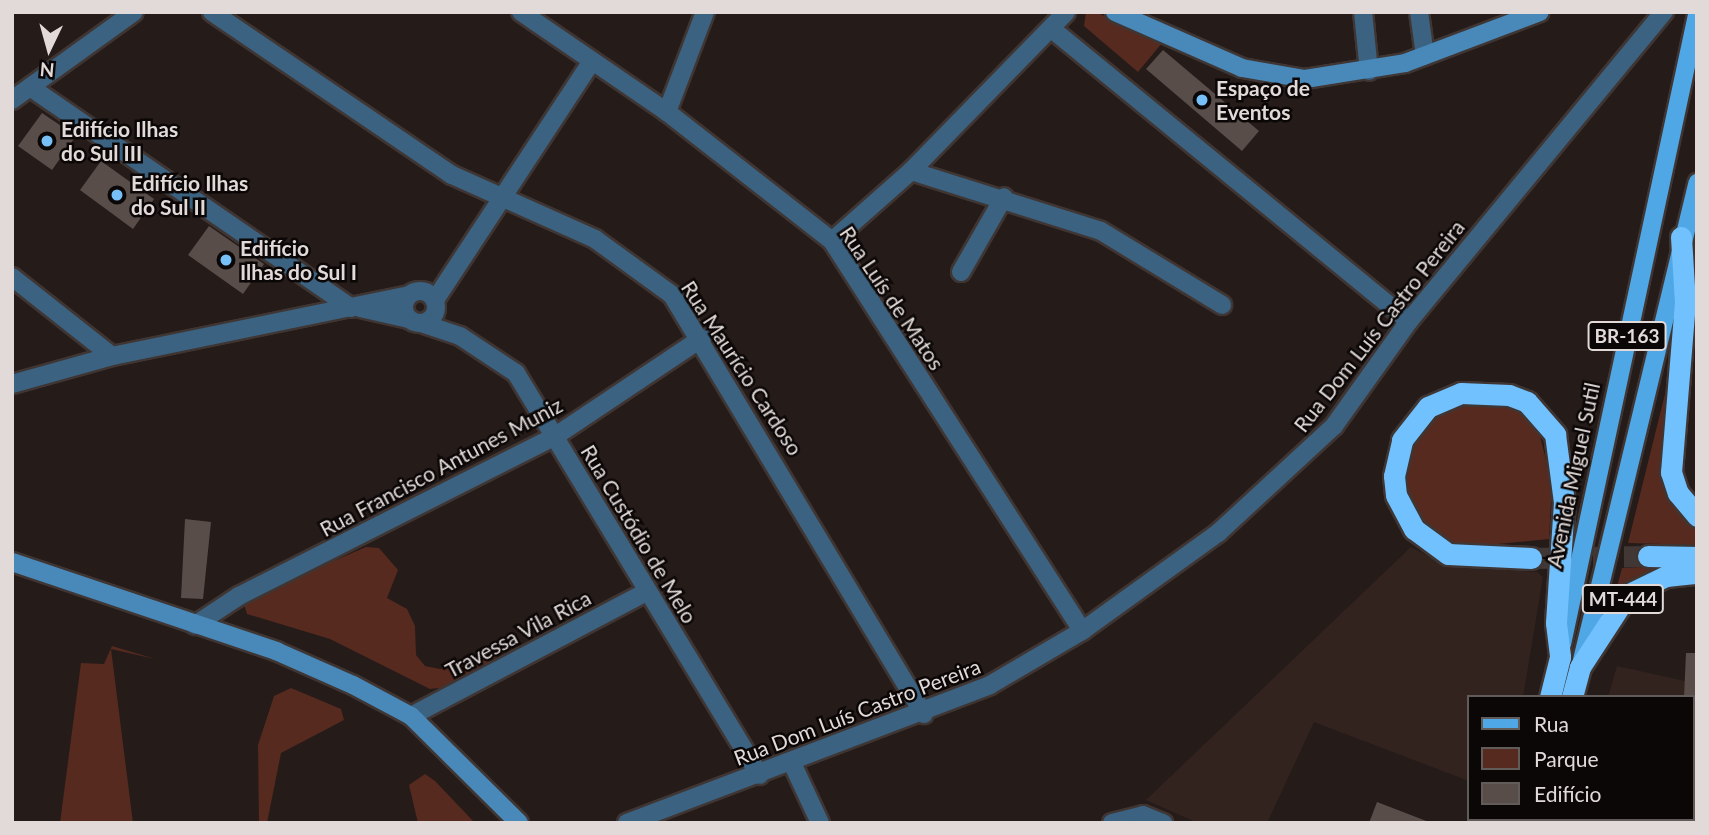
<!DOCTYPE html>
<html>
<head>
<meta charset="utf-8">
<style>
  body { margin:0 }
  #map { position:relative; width:1709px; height:835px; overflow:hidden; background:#251b19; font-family:Lato,sans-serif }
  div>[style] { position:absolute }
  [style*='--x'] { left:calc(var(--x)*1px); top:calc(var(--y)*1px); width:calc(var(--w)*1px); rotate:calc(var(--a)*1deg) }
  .built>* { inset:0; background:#33231f }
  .green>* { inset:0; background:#572a1f }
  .building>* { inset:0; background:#594d4a }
  .highway-tunnel>* { height:21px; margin-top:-10.5px; transform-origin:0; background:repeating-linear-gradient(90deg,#413836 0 21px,transparent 0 31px) }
  .roads { filter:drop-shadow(2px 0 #3f3634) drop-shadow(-2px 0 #3f3634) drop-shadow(0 2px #3f3634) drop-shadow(0 -2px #3f3634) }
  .street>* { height:18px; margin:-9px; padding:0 9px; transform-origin:9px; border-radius:9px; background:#3b6281 }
  .street>.ring { margin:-9px; padding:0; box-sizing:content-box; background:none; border:18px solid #3b6281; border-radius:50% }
  .secondary>* { height:18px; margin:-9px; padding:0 9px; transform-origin:9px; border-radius:9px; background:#4889ba }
  .primary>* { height:18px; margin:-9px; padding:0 9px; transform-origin:9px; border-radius:9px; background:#50a7e6 }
  .highway>* { height:21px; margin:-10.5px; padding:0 10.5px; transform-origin:10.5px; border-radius:10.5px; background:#71c1fe }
  .dots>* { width:19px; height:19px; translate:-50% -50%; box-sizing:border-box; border:4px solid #0b0706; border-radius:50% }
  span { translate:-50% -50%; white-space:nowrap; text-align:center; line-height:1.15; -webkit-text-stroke:5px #0b0706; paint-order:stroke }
  .shield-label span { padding:2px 5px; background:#0b0706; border:2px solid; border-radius:5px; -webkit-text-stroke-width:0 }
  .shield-label { font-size:19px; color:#e1dad8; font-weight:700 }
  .poi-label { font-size:21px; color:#e1dad8; font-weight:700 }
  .left { translate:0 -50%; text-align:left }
  .street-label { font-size:21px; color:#e1dad8 }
  .frame { position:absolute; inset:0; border:14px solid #e1dad8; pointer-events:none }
  .legend { position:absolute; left:1467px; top:695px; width:228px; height:126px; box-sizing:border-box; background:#0b0706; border:2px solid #615b5a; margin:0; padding:9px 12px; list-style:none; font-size:21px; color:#e1dad8 }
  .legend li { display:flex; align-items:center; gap:14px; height:35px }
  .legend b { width:35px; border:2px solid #615b5a }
  .north { position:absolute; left:14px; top:14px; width:70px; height:70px; -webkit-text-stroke:5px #0b0706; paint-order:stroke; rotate:185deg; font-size:19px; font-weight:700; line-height:28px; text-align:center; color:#e1dad8 }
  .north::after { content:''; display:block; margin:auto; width:24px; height:32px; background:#e1dad8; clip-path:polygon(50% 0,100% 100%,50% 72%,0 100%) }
</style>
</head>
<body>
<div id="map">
  <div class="built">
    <div style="clip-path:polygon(1411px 547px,1446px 566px,1537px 572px,1543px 577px,1523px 697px,1469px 697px,1469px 781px,1314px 722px,1267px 823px,1198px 823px,1146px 800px)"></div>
    <div style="clip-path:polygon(1617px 666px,1685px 681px,1684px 697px,1608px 697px)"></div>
  </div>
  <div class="green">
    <div style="clip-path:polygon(1086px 12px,1096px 12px,1162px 43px,1138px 72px,1084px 26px)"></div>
    <div style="clip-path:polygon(1668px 382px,1663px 470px,1680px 512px,1697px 530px,1697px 545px,1628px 543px)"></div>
    <div style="clip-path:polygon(1473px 402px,1511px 406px,1538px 428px,1552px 484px,1549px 539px,1466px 547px,1445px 542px,1420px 523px,1405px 496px,1404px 479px,1417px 435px,1433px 416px)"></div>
    <div style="clip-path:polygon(366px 547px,379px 548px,398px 570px,387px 598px,407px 609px,415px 626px,416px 655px,425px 666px,440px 669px,503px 653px,446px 687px,430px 689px,330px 639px,247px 614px,244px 604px,253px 596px)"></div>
    <div style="clip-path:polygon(1693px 565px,1616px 596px,1615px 594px,1622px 568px)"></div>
    <div style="clip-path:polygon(112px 646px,155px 659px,111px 649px,133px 823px,60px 823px,81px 663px,104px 664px)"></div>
    <div style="clip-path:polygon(291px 688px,341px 709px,344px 720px,281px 753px,267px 823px,259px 823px,258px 745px,274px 696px)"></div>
    <div style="clip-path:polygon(425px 774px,435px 781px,475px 823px,418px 823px,409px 785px)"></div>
  </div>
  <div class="building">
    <div style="clip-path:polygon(1163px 50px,1259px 131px,1242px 151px,1146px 69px)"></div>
    <div style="clip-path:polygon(42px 113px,76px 136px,52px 170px,18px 146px)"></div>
    <div style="clip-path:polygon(101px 161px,154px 199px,133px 229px,80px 190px)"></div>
    <div style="clip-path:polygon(209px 226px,264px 264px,243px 294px,188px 255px)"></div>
    <div style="clip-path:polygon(185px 519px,211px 522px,203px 599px,181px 598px)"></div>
    <div style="clip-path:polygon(1686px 653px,1697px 653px,1697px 697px,1684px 697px)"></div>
    <div style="clip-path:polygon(1377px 802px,1429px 822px,1429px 823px,1369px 823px)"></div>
  </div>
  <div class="highway-tunnel">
    <div style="--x:1531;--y:558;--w:117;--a:-1"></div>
  </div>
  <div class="roads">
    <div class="street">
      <div style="--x:212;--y:12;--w:290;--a:34.2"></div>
      <div style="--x:452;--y:175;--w:157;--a:24.1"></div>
      <div style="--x:595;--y:239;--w:95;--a:36"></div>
      <div style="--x:672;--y:295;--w:489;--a:59"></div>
      <div style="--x:521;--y:12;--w:177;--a:34.4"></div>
      <div style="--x:667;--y:112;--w:209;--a:38"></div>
      <div style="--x:832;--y:241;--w:463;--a:57.3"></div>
      <div style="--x:1363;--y:12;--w:59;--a:84.2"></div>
      <div style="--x:1419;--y:12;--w:44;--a:82.2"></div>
      <div style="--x:1053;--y:30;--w:460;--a:39.3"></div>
      <div style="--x:30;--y:87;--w:390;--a:34.5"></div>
      <div style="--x:12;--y:100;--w:150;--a:-35.8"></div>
      <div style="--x:667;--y:112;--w:107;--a:-69.2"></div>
      <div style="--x:911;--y:171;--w:199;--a:17.5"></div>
      <div style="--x:1101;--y:231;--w:142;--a:31.4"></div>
      <div style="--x:832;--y:241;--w:106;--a:-41.5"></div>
      <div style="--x:911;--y:171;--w:222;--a:-45.7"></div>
      <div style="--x:961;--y:272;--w:86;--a:-60.2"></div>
      <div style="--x:12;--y:277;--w:127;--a:38.3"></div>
      <div class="ring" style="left:404px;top:291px;width:14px;height:14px"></div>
      <div style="--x:435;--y:300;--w:286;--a:-56.7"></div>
      <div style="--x:360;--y:308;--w:50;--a:12.7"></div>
      <div style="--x:421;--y:323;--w:41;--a:18.4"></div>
      <div style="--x:460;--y:336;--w:67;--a:33.5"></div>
      <div style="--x:516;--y:373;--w:470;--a:58.8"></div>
      <div style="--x:12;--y:384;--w:104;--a:-15.6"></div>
      <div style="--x:112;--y:356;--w:302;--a:-11.6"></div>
      <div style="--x:195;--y:625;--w:53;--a:-33.4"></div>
      <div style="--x:239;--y:596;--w:353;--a:-26.8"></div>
      <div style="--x:554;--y:437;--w:178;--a:-33.8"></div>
      <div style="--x:411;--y:716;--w:266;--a:-27.8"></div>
      <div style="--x:792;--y:763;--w:66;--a:65"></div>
      <div style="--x:627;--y:823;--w:388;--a:-20.8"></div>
      <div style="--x:990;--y:685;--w:107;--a:-30.4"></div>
      <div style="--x:1082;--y:631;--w:168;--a:-35.8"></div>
      <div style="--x:1218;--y:533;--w:158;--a:-42.7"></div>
      <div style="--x:1334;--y:426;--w:129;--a:-54.5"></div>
      <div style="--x:1409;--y:321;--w:401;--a:-50.5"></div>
      <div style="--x:1112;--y:823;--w:32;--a:-14"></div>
      <div style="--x:1143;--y:815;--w:22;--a:22"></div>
    </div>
    <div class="secondary">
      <div style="--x:1115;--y:12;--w:139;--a:23.8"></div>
      <div style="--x:1242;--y:68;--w:64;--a:9.9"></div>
      <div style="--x:1305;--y:79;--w:101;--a:-9.1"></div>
      <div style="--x:1405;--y:63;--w:144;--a:-20.7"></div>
      <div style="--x:12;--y:562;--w:279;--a:18.6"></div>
      <div style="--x:276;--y:651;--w:84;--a:23.8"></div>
      <div style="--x:353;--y:685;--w:66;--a:28.1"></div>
      <div style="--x:411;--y:716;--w:152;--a:44.7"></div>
      <div style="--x:1487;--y:823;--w:4;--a:-63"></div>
      <div style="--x:1552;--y:823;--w:4;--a:-76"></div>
    </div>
    <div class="primary">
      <div style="--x:1562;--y:644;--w:643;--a:-77.89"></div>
      <div style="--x:1582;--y:660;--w:491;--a:-76.4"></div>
    </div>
    <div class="highway">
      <div style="--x:1681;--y:237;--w:65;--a:86.5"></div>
      <div style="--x:1685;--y:302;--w:171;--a:94.7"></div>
      <div style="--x:1671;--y:472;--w:22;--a:72"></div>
      <div style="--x:1678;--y:493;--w:30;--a:50"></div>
      <div style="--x:1648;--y:556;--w:49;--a:1.2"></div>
      <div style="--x:1531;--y:558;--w:83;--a:-177.2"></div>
      <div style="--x:1448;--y:554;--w:42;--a:-143.7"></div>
      <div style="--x:1414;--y:529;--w:38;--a:-118"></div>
      <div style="--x:1396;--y:495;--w:19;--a:-96"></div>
      <div style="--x:1394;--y:476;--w:37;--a:-77"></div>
      <div style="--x:1402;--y:440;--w:42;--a:-51.8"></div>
      <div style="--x:1428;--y:407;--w:36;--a:-23"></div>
      <div style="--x:1461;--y:393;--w:48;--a:2.4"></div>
      <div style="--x:1509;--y:395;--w:19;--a:21"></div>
      <div style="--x:1527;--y:402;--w:43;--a:48.8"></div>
      <div style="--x:1555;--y:434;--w:69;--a:82.5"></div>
      <div style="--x:1564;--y:502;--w:121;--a:93.8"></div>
      <div style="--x:1556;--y:623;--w:34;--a:83"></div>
      <div style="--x:1560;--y:657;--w:41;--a:104"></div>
      <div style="--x:1572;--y:697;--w:31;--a:-75"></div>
      <div style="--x:1580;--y:667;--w:86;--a:-56.9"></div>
      <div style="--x:1627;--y:595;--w:43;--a:-26"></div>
      <div style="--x:1666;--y:576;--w:31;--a:-6"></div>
      <div style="--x:1510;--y:823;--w:4;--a:-76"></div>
      <div style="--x:1530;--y:823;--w:4;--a:-63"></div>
    </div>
  </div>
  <div class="dots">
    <div style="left:1202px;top:100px;background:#77bff7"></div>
    <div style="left:47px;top:141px;background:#77bff7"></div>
    <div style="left:117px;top:195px;background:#77bff7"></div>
    <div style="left:226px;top:260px;background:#77bff7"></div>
  </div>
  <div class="shield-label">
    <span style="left:1627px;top:336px">BR-163</span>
    <span style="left:1623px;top:599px">MT-444</span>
  </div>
  <div class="poi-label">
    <span class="left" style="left:1216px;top:100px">Espaço de<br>Eventos</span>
    <span class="left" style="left:61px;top:141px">Edifício Ilhas<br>do Sul III</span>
    <span class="left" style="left:131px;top:195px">Edifício Ilhas<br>do Sul II</span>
    <span class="left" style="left:240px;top:260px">Edifício<br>Ilhas do Sul I</span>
  </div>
  <div class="street-label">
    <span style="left:892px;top:298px;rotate:56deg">Rua Luís de Matos</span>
    <span style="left:1379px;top:326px;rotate:-52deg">Rua Dom Luís Castro Pereira</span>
    <span style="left:742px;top:368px;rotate:57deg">Rua Maurício Cardoso</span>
    <span style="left:441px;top:467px;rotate:-28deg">Rua Francisco Antunes Muniz</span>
    <span style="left:1573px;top:475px;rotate:-78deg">Avenida Miguel Sutil</span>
    <span style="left:639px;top:534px;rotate:59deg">Rua Custódio de Melo</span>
    <span style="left:518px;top:634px;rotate:-28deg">Travessa Vila Rica</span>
    <span style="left:857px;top:712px;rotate:-21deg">Rua Dom Luís Castro Pereira</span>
  </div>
  <div class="frame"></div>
  <ul class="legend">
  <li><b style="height:9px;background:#50a7e6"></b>Rua</li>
  <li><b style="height:19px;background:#572a1f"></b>Parque</li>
  <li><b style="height:19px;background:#594d4a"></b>Edifício</li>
  </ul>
  <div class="north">N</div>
</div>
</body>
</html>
